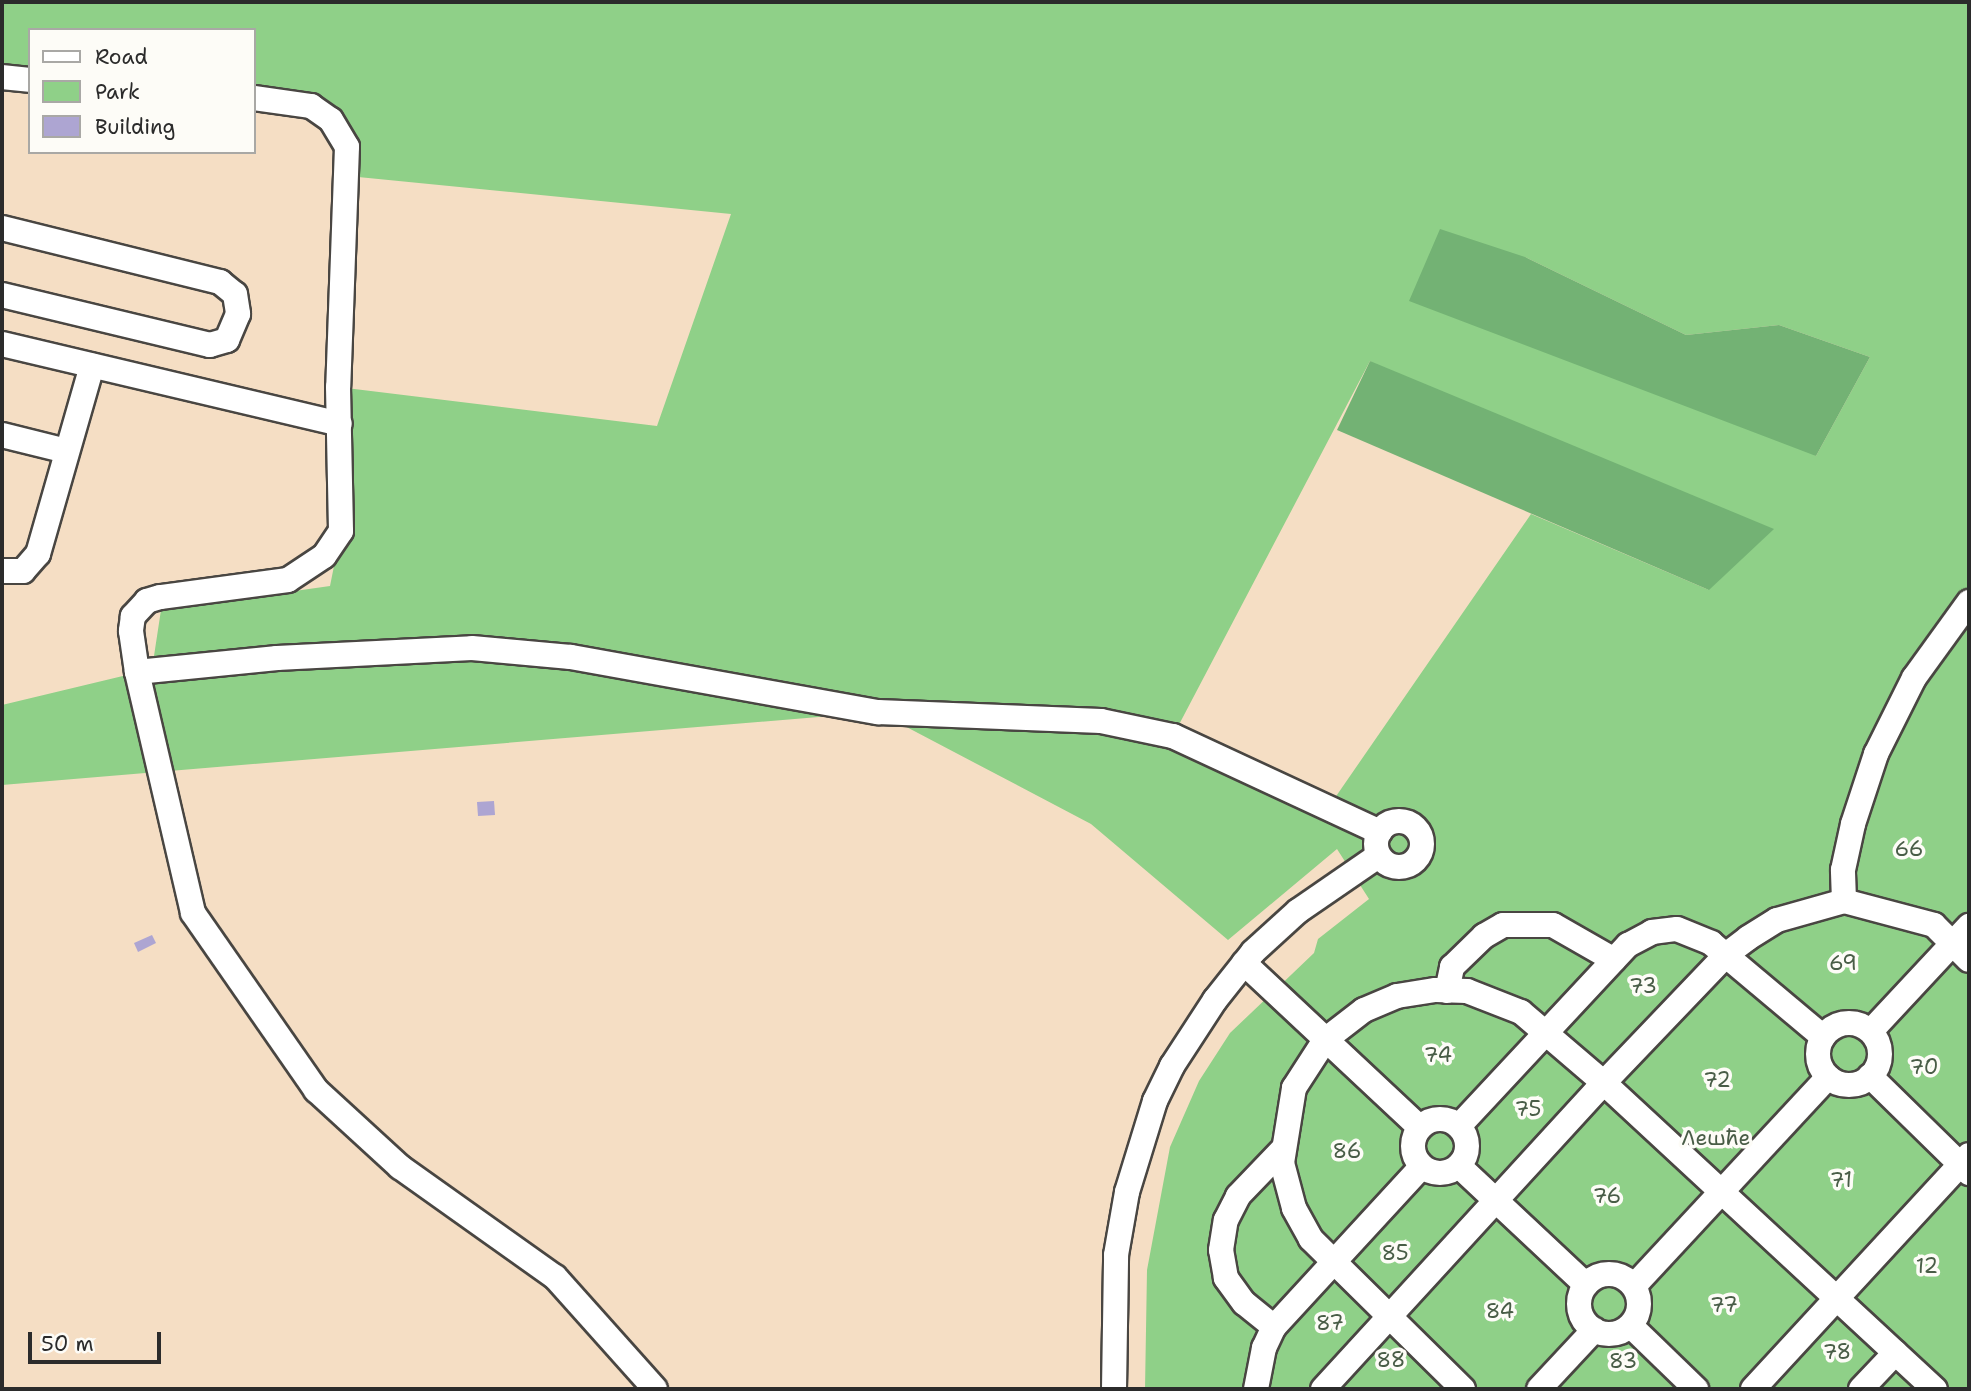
<!DOCTYPE html>
<html>
<head>
<meta charset="utf-8">
<style>
  body { margin:0 }
  #map { position:relative; width:1971px; height:1391px; overflow:hidden; background:#f5dec4; font-family:"Shantell Sans",sans-serif }
  div>[style] { position:absolute }
  [style*='--x'] { left:calc(var(--x)*1px); top:calc(var(--y)*1px); width:calc(var(--w)*1px); rotate:calc(var(--a)*1deg) }
  .green>* { inset:0; background:#8fd088 }
  .forest>* { inset:0; background:#73b274 }
  .building>* { inset:0; background:#ada5d2 }
  .roads { filter:drop-shadow(2px 0 #494642) drop-shadow(-2px 0 #494642) drop-shadow(0 2px #494642) drop-shadow(0 -2px #494642) }
  .minor>* { height:24px; margin:-12px; padding:0 12px; transform-origin:12px; border-radius:12px; background:#fff }
  .minor>.ring { margin:-12px; padding:0; box-sizing:content-box; background:none; border:24px solid #fff; border-radius:50% }
  span { translate:-50% -50%; white-space:nowrap; text-align:center; line-height:1.15; -webkit-text-stroke:7px #fdfcf7; paint-order:stroke }
  .park-label { font-size:21px; color:#495d47 }
  .frame { position:absolute; inset:0; border:4px solid #2b2b2b; pointer-events:none }
  .legend { position:absolute; left:28px; top:28px; width:228px; height:126px; box-sizing:border-box; background:#fdfcf7; border:2px solid #a9a8a5; margin:0; padding:9px 12px; list-style:none; font-size:21px; color:#2b2b2b }
  .legend li { display:flex; align-items:center; gap:14px; height:35px }
  .legend b { width:35px; border:2px solid #a9a8a5 }
  .scale { position:absolute; left:28px; top:1332px; width:133px; height:32px; box-sizing:border-box; border:4px solid #2b2b2b; border-top:0; padding-left:9px; font-size:21px; line-height:24px; white-space:nowrap; color:#2b2b2b; -webkit-text-stroke:5px #fdfcf7; paint-order:stroke }
</style>
</head>
<body>
<div id="map">
  <div class="green">
    <div style="clip-path:polygon(evenodd,2px 2px,1969px 2px,1969px 1389px,1145px 1389px,1147px 1270px,1170px 1147px,1199px 1081px,1230px 1033px,1314px 953px,1318px 939px,1369px 899px,1337px 849px,1228px 940px,1091px 824px,878px 712px,2px 785px,2px 705px,152px 669px,161px 610px,330px 586px,341px 531px,338px 387px,657px 426px,731px 214px,348px 176px,339px 130px,311px 106px,254px 101px,254px 30px,30px 30px,30px 80px,2px 77px,2px 2px,1525px 257px,1686px 335px,1779px 325px,1870px 357px,1816px 456px,1525px 257px,2px 2px,1370px 361px,1709px 590px,1531px 514px,1330px 805px,1173px 736px,1370px 361px)"></div>
  </div>
  <div class="forest">
    <div style="clip-path:polygon(1440px 229px,1525px 257px,1686px 335px,1779px 325px,1870px 357px,1816px 456px,1409px 301px)"></div>
    <div style="clip-path:polygon(1370px 361px,1774px 529px,1709px 590px,1337px 430px)"></div>
  </div>
  <div class="building">
    <div style="clip-path:polygon(494px 801px,495px 815px,478px 816px,477px 802px)"></div>
    <div style="clip-path:polygon(152px 935px,156px 943px,138px 952px,134px 943px)"></div>
  </div>
  <div class="roads">
    <div class="minor">
      <div style="--x:2;--y:77;--w:28;--a:6"></div>
      <div style="--x:254;--y:98;--w:58;--a:8"></div>
      <div style="--x:311;--y:106;--w:24;--a:35"></div>
      <div style="--x:331;--y:120;--w:31;--a:59"></div>
      <div style="--x:347;--y:147;--w:240;--a:92.1"></div>
      <div style="--x:338;--y:387;--w:144;--a:88.8"></div>
      <div style="--x:341;--y:531;--w:30;--a:124"></div>
      <div style="--x:324;--y:556;--w:43;--a:146.3"></div>
      <div style="--x:288;--y:580;--w:129;--a:172.4"></div>
      <div style="--x:160;--y:597;--w:14;--a:163"></div>
      <div style="--x:147;--y:601;--w:21;--a:133"></div>
      <div style="--x:133;--y:616;--w:15;--a:98"></div>
      <div style="--x:131;--y:631;--w:41;--a:81.7"></div>
      <div style="--x:137;--y:672;--w:247;--a:76.9"></div>
      <div style="--x:193;--y:913;--w:216;--a:55.2"></div>
      <div style="--x:316;--y:1090;--w:114;--a:42.5"></div>
      <div style="--x:400;--y:1167;--w:190;--a:35.4"></div>
      <div style="--x:555;--y:1277;--w:150;--a:48.2"></div>
      <div style="--x:2;--y:228;--w:225;--a:13.9"></div>
      <div style="--x:220;--y:282;--w:19;--a:39"></div>
      <div style="--x:235;--y:294;--w:20;--a:81"></div>
      <div style="--x:238;--y:314;--w:28;--a:113"></div>
      <div style="--x:227;--y:340;--w:18;--a:164"></div>
      <div style="--x:210;--y:345;--w:214;--a:-166.5"></div>
      <div style="--x:2;--y:344;--w:347;--a:13.3"></div>
      <div style="--x:2;--y:435;--w:66;--a:14"></div>
      <div style="--x:2;--y:571;--w:21;--a:0"></div>
      <div style="--x:23;--y:571;--w:23;--a:-49"></div>
      <div style="--x:38;--y:554;--w:196;--a:-74"></div>
      <div style="--x:137;--y:672;--w:141;--a:-5.7"></div>
      <div style="--x:277;--y:658;--w:195;--a:-2.9"></div>
      <div style="--x:472;--y:648;--w:99;--a:5.2"></div>
      <div style="--x:571;--y:657;--w:312;--a:10.2"></div>
      <div style="--x:878;--y:712;--w:223;--a:2.3"></div>
      <div style="--x:1101;--y:721;--w:74;--a:11.8"></div>
      <div style="--x:1173;--y:736;--w:228;--a:24.9"></div>
      <div class="ring" style="left:1376px;top:821px;width:22px;height:22px"></div>
      <div style="--x:1844;--y:901;--w:31;--a:-92"></div>
      <div style="--x:1843;--y:870;--w:47;--a:-77.7"></div>
      <div style="--x:1853;--y:824;--w:74;--a:-71.8"></div>
      <div style="--x:1876;--y:754;--w:85;--a:-63.4"></div>
      <div style="--x:1914;--y:678;--w:94;--a:-54.1"></div>
      <div style="--x:1244;--y:963;--w:240;--a:43.1"></div>
      <div style="--x:1447;--y:991;--w:25;--a:-78"></div>
      <div style="--x:1452;--y:967;--w:45;--a:-44.1"></div>
      <div style="--x:1484;--y:936;--w:22;--a:-30"></div>
      <div style="--x:1503;--y:925;--w:50;--a:0"></div>
      <div style="--x:1553;--y:925;--w:70;--a:29.8"></div>
      <div class="ring" style="left:1818px;top:1023px;width:38px;height:38px"></div>
      <div style="--x:1871;--y:1031;--w:144;--a:-47"></div>
      <div style="--x:1870;--y:1076;--w:139;--a:44.4"></div>
      <div class="ring" style="left:1413px;top:1119px;width:30px;height:30px"></div>
      <div style="--x:1459;--y:1126;--w:248;--a:-47"></div>
      <div style="--x:1628;--y:945;--w:27;--a:-28"></div>
      <div style="--x:1652;--y:932;--w:25;--a:-7"></div>
      <div style="--x:1677;--y:929;--w:37;--a:22"></div>
      <div style="--x:1711;--y:943;--w:146;--a:40"></div>
      <div style="--x:1459;--y:1166;--w:174;--a:43.1"></div>
      <div class="ring" style="left:1579px;top:1274px;width:36px;height:36px"></div>
      <div style="--x:1634;--y:1286;--w:285;--a:-47.1"></div>
      <div style="--x:1631;--y:1326;--w:91;--a:44.1"></div>
      <div style="--x:1274;--y:1327;--w:38;--a:-141"></div>
      <div style="--x:1244;--y:1303;--w:31;--a:-126"></div>
      <div style="--x:1226;--y:1278;--w:28;--a:-100"></div>
      <div style="--x:1221;--y:1250;--w:30;--a:-81"></div>
      <div style="--x:1226;--y:1220;--w:27;--a:-63"></div>
      <div style="--x:1238;--y:1196;--w:65;--a:-46.2"></div>
      <div style="--x:1114;--y:1389;--w:134;--a:-89.1"></div>
      <div style="--x:1116;--y:1255;--w:64;--a:-80.1"></div>
      <div style="--x:1127;--y:1192;--w:95;--a:-72.9"></div>
      <div style="--x:1155;--y:1101;--w:39;--a:-64"></div>
      <div style="--x:1172;--y:1066;--w:79;--a:-56.9"></div>
      <div style="--x:1215;--y:1000;--w:61;--a:-51.6"></div>
      <div style="--x:1253;--y:952;--w:61;--a:-42.3"></div>
      <div style="--x:1298;--y:911;--w:97;--a:-34.5"></div>
      <div style="--x:1256;--y:1389;--w:42;--a:-79"></div>
      <div style="--x:1264;--y:1348;--w:23;--a:-65"></div>
      <div style="--x:1274;--y:1327;--w:217;--a:-47.4"></div>
      <div style="--x:1323;--y:1389;--w:404;--a:-47.5"></div>
      <div style="--x:1596;--y:1091;--w:190;--a:-46.3"></div>
      <div style="--x:1727;--y:954;--w:26;--a:-37"></div>
      <div style="--x:1748;--y:938;--w:34;--a:-32"></div>
      <div style="--x:1777;--y:920;--w:70;--a:-15.8"></div>
      <div style="--x:1844;--y:901;--w:93;--a:14.9"></div>
      <div style="--x:1934;--y:925;--w:49;--a:45"></div>
      <div style="--x:1463;--y:1389;--w:214;--a:-135.4"></div>
      <div style="--x:1311;--y:1239;--w:35;--a:-119"></div>
      <div style="--x:1294;--y:1208;--w:47;--a:-104.9"></div>
      <div style="--x:1282;--y:1163;--w:76;--a:-80.9"></div>
      <div style="--x:1294;--y:1088;--w:57;--a:-57.1"></div>
      <div style="--x:1325;--y:1040;--w:49;--a:-37.6"></div>
      <div style="--x:1364;--y:1010;--w:36;--a:-23"></div>
      <div style="--x:1397;--y:996;--w:39;--a:-9"></div>
      <div style="--x:1436;--y:990;--w:31;--a:2"></div>
      <div style="--x:1467;--y:991;--w:58;--a:21.3"></div>
      <div style="--x:1521;--y:1012;--w:109;--a:40.5"></div>
      <div style="--x:1604;--y:1083;--w:451;--a:42.8"></div>
      <div style="--x:1539;--y:1389;--w:81;--a:-47"></div>
      <div style="--x:1753;--y:1389;--w:318;--a:-47.3"></div>
      <div style="--x:1861;--y:1389;--w:50;--a:-46.6"></div>
    </div>
  </div>
  <div class="park-label">
    <span style="left:1909px;top:849px">66</span>
    <span style="left:1843px;top:963px">69</span>
    <span style="left:1643px;top:986px">73</span>
    <span style="left:1438px;top:1055px">74</span>
    <span style="left:1924px;top:1067px">70</span>
    <span style="left:1717px;top:1080px">72</span>
    <span style="left:1528px;top:1109px">75</span>
    <span style="left:1716px;top:1138px">Лешће</span>
    <span style="left:1347px;top:1151px">86</span>
    <span style="left:1841px;top:1180px">71</span>
    <span style="left:1607px;top:1196px">76</span>
    <span style="left:1395px;top:1253px">85</span>
    <span style="left:1927px;top:1266px">12</span>
    <span style="left:1724px;top:1305px">77</span>
    <span style="left:1500px;top:1311px">84</span>
    <span style="left:1330px;top:1323px">87</span>
    <span style="left:1837px;top:1352px">78</span>
    <span style="left:1391px;top:1360px">88</span>
    <span style="left:1623px;top:1361px">83</span>
  </div>
  <div class="frame"></div>
  <ul class="legend">
  <li><b style="height:9px;background:#fff"></b>Road</li>
  <li><b style="height:19px;background:#8fd088"></b>Park</li>
  <li><b style="height:19px;background:#ada5d2"></b>Building</li>
  </ul>
  <div class="scale">50 m</div>
</div>
</body>
</html>
